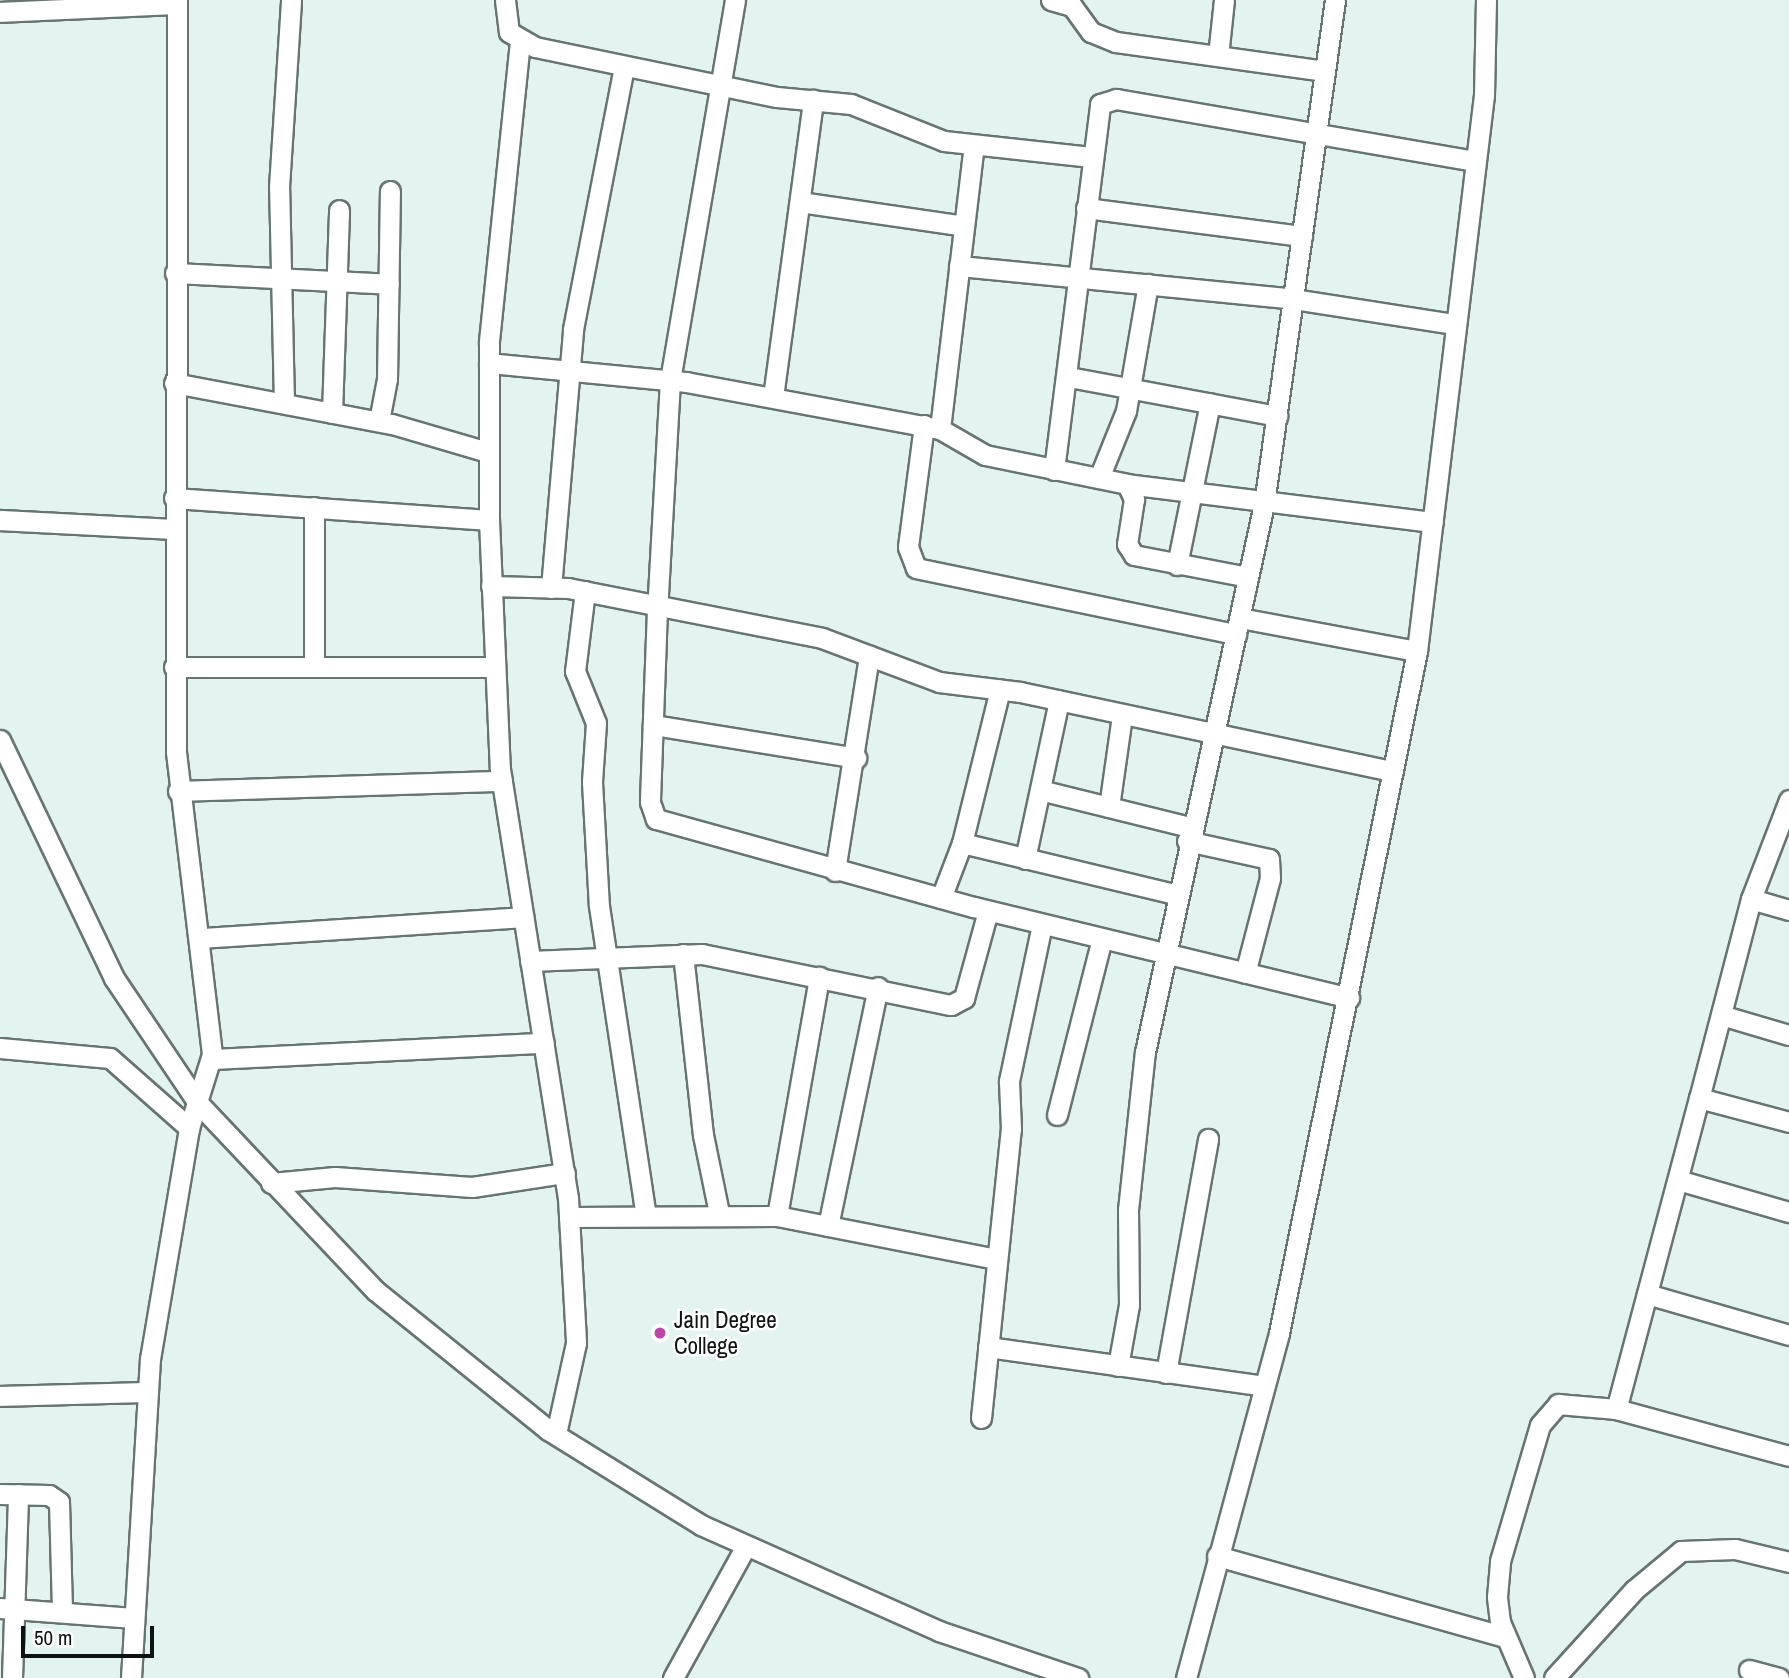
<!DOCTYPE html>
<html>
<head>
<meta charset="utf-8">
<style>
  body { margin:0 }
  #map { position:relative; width:1789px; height:1678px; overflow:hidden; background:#e3f3f0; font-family:"Archivo Narrow",sans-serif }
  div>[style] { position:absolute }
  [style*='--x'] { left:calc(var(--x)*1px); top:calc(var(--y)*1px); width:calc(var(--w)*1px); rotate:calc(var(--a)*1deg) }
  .roads { filter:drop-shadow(2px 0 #667472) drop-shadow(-2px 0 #667472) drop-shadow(0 2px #667472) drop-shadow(0 -2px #667472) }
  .minor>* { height:19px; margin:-9.5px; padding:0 9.5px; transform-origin:9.5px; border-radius:9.5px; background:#fff }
  .dots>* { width:19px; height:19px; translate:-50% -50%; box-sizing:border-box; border:4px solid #fff; border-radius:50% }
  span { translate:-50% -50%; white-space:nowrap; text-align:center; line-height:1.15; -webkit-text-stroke:5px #fff; paint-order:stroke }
  .poi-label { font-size:23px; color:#0d1312 }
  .left { translate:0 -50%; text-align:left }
  .scale { position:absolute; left:21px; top:1626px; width:133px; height:32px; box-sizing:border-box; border:4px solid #0d1312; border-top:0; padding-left:9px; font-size:21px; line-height:24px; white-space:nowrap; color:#0d1312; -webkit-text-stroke:5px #fff; paint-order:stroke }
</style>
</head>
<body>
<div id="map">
  <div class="roads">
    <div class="minor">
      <div style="--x:505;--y:0;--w:32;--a:83"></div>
      <div style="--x:509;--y:32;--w:30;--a:30"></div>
      <div style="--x:535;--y:47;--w:247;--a:11.7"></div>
      <div style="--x:777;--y:97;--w:74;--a:5.4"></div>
      <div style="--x:851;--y:104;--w:100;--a:21.7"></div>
      <div style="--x:944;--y:141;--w:148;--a:6.2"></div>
      <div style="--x:735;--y:0;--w:386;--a:99.7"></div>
      <div style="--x:670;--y:380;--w:229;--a:93.2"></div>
      <div style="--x:657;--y:609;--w:193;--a:92.1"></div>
      <div style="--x:650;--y:802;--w:18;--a:71"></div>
      <div style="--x:656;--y:819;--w:330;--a:15.5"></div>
      <div style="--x:974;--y:907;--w:386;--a:13.6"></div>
      <div style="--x:1051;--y:0;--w:22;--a:16"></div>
      <div style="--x:1072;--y:6;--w:32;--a:54"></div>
      <div style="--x:1091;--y:32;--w:27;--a:22"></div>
      <div style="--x:1116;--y:42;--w:211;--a:7.9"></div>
      <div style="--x:0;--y:12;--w:177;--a:-2.6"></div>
      <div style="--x:520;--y:41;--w:304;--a:95.9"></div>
      <div style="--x:489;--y:343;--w:177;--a:90"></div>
      <div style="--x:489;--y:520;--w:249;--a:87.5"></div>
      <div style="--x:500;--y:769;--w:434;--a:81"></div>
      <div style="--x:568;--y:1198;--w:145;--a:86.8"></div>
      <div style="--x:576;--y:1343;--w:93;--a:102.4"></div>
      <div style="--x:1218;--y:56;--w:56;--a:-83.9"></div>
      <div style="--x:800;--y:202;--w:166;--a:8.3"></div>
      <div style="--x:1086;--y:208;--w:218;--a:7.4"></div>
      <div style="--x:959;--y:266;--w:337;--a:5.6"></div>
      <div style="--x:1294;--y:299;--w:161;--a:8.9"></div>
      <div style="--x:175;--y:273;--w:214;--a:2.9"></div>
      <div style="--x:489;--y:363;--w:198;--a:5.5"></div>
      <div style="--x:686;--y:382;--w:258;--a:10.5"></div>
      <div style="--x:940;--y:429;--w:52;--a:30"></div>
      <div style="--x:985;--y:455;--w:145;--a:11.5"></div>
      <div style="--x:1127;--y:484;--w:17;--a:65"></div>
      <div style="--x:1134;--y:499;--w:46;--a:98.8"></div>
      <div style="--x:1127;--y:544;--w:13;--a:58"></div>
      <div style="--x:1134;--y:555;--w:116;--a:10.9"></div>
      <div style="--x:1069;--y:377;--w:212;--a:10.6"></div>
      <div style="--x:174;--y:383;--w:222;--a:10.7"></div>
      <div style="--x:392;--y:424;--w:100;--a:16.3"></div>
      <div style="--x:773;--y:397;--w:300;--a:-82.3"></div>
      <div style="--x:284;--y:403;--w:216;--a:-91.3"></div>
      <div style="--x:279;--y:187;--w:187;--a:-86.3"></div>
      <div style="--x:332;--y:413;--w:203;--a:-88"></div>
      <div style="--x:379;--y:421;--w:43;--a:-79.2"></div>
      <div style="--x:387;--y:379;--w:188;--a:-89.1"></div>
      <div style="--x:924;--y:425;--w:123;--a:97.5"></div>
      <div style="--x:908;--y:547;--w:22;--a:69"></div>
      <div style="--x:916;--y:568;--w:327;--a:11.7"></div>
      <div style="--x:940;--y:429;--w:286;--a:-83.2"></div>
      <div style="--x:1054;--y:470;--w:369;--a:-82.8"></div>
      <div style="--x:1100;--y:104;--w:17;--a:-17"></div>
      <div style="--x:1116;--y:99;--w:364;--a:9.8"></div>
      <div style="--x:1099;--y:478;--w:72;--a:-68.1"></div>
      <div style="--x:1126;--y:411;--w:129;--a:-80.2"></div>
      <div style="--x:1127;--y:484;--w:308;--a:7.1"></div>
      <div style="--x:174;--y:498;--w:316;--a:4"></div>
      <div style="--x:0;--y:520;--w:174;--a:3"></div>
      <div style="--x:1177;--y:565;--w:165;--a:-78.5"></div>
      <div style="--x:491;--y:586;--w:77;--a:1.5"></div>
      <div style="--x:568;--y:588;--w:259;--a:11.1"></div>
      <div style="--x:822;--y:638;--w:125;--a:20.6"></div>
      <div style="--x:939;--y:682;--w:82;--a:7"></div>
      <div style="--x:1020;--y:692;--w:381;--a:12"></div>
      <div style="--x:551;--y:588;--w:260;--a:-85.1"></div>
      <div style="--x:573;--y:329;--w:268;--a:-79"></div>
      <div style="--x:585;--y:591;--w:81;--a:97.1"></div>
      <div style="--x:575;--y:671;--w:56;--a:68"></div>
      <div style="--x:596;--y:723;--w:59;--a:93.9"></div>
      <div style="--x:592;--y:782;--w:124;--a:86.8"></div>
      <div style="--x:599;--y:906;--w:313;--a:81.4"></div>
      <div style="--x:1240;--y:618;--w:180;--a:10.6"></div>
      <div style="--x:174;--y:667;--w:320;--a:0"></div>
      <div style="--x:314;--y:667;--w:160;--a:-90"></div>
      <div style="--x:653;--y:725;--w:206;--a:9.2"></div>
      <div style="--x:0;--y:740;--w:264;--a:64.4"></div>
      <div style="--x:114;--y:978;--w:151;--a:56.1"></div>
      <div style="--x:198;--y:1103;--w:259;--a:46.6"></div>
      <div style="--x:376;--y:1291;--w:221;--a:38.9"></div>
      <div style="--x:548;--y:1430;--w:180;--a:31.8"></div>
      <div style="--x:701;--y:1525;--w:261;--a:24"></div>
      <div style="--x:939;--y:1631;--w:147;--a:18.7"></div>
      <div style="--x:1040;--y:790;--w:154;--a:13.9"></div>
      <div style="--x:178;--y:791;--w:324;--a:-1.8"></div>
      <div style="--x:1789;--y:800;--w:106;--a:111"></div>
      <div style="--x:1751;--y:899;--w:206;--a:104.6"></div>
      <div style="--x:1699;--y:1098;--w:93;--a:14.9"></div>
      <div style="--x:1109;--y:807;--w:92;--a:-81.9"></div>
      <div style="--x:1187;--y:841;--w:84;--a:12.4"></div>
      <div style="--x:1269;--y:859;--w:19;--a:87"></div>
      <div style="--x:1270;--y:878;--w:98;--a:104.7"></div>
      <div style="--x:962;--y:843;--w:219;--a:13.5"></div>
      <div style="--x:1025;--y:859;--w:162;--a:-77.9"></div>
      <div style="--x:835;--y:871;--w:218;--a:-81"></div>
      <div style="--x:941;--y:898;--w:59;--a:-69.1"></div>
      <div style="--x:962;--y:843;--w:158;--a:-76.1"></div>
      <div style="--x:1751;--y:899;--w:40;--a:16"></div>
      <div style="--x:201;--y:938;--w:323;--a:-3.7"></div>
      <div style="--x:683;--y:954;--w:182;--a:83.7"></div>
      <div style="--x:703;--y:1135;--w:80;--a:78.4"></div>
      <div style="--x:530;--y:961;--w:172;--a:-2.3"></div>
      <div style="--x:702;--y:954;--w:254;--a:11.6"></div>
      <div style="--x:951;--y:1005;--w:15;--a:-28"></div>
      <div style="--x:964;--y:998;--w:90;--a:-74.6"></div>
      <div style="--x:1721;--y:1015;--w:71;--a:16.4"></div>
      <div style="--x:0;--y:1048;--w:110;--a:5.2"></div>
      <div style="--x:110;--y:1058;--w:106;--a:41.5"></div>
      <div style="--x:212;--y:1059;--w:332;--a:-2.8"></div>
      <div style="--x:1699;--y:1098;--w:322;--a:104.9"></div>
      <div style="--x:1616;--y:1409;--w:179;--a:15.2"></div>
      <div style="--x:1057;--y:1115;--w:182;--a:-75.7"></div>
      <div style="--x:1678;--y:1180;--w:116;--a:16.1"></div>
      <div style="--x:271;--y:1183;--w:64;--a:-5.4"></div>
      <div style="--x:335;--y:1177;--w:137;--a:4.2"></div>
      <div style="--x:472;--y:1187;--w:94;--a:-8.6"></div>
      <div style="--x:777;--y:1216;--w:243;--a:-80"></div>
      <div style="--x:569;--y:1217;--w:208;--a:-0.3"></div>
      <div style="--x:777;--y:1216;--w:224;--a:11.1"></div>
      <div style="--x:828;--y:1226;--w:244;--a:-78.2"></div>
      <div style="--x:1647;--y:1294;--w:148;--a:16.1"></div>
      <div style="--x:988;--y:1347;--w:279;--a:8"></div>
      <div style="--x:1118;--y:1366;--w:62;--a:-79.8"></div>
      <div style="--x:1129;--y:1305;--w:95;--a:-90.6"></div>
      <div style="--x:1128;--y:1210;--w:159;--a:-83.9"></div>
      <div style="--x:1145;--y:1052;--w:561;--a:-77.75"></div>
      <div style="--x:1264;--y:504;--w:509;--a:-81.98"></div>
      <div style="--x:1166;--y:1373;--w:238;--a:-79.8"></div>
      <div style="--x:0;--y:1396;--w:145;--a:-1.6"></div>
      <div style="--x:981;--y:1418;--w:291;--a:-84.1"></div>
      <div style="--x:1011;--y:1129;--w:48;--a:-92.4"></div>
      <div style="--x:1009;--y:1081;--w:160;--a:-78.1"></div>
      <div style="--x:0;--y:1494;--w:49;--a:1.2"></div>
      <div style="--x:49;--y:1495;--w:12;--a:35"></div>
      <div style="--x:59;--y:1502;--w:110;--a:88.4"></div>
      <div style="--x:1217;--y:1556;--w:299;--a:15.7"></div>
      <div style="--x:0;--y:1608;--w:134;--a:4.3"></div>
      <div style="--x:1749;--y:1670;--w:31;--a:15"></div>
      <div style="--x:12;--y:1678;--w:184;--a:-88.1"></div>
      <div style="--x:131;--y:1678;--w:320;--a:-86.6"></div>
      <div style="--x:150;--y:1359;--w:234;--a:-80.4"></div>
      <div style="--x:189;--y:1128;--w:77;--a:-72.7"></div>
      <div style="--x:212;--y:1054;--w:305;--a:-96.8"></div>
      <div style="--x:176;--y:751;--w:751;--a:-89.92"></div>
      <div style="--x:673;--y:1678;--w:151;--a:-61.1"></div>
      <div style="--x:1186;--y:1678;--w:357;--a:-74.9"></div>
      <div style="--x:1279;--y:1333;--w:696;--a:-78.56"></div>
      <div style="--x:1417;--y:651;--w:560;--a:-83.13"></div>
      <div style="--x:1484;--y:95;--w:95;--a:-88.8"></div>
      <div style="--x:1524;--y:1678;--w:61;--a:-113.2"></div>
      <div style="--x:1500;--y:1622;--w:25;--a:-97"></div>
      <div style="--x:1497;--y:1597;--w:36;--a:-85"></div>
      <div style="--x:1500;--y:1561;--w:142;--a:-73.6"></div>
      <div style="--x:1540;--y:1425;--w:28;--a:-49"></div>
      <div style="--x:1558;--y:1404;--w:58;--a:4.9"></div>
      <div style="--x:1554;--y:1678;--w:119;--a:-47.7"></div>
      <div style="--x:1634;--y:1590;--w:61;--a:-39.7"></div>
      <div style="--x:1681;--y:1551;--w:54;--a:-2.1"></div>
      <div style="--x:1735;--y:1549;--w:56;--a:13.5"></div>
    </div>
  </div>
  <div class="dots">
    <div style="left:660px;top:1333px;background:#ba4aa6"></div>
  </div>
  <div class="poi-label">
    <span class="left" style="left:674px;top:1333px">Jain Degree<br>College</span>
  </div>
  <div class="scale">50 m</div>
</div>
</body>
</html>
